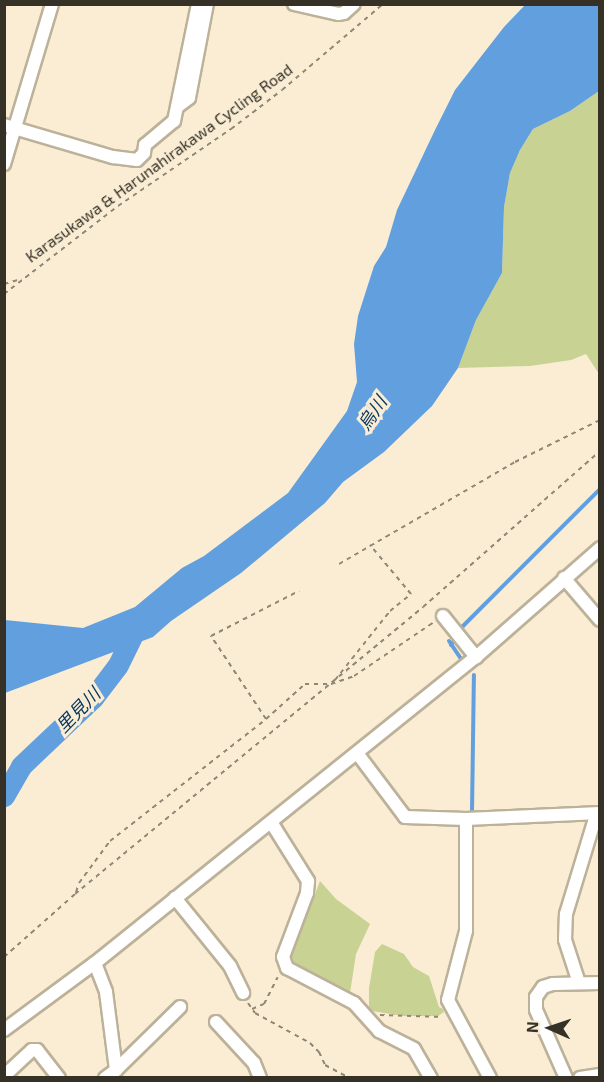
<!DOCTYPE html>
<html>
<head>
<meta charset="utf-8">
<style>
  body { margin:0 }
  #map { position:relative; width:604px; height:1082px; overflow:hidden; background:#faedd4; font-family:"Exo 2","Noto Sans JP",sans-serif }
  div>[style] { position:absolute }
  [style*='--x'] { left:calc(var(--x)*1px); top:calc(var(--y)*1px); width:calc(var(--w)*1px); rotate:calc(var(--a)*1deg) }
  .green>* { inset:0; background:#c8d293 }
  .water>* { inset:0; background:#619fde }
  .stream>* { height:4px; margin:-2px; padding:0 2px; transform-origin:2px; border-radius:2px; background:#619fde }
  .river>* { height:21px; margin:-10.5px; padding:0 10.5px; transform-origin:10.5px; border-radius:10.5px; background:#619fde }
  .path>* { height:2px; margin-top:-1px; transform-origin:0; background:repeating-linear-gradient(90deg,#8f8776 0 4.5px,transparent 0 9px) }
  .roads { filter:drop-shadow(2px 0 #bcb199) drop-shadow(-2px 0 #bcb199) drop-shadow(0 2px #bcb199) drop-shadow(0 -2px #bcb199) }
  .minor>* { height:12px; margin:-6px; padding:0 6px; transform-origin:6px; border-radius:6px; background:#fff }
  span { translate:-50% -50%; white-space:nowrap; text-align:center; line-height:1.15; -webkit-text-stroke:6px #faedd4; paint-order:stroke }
  .street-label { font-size:16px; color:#353127 }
  .water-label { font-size:18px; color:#083860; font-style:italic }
  .frame { position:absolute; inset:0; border:6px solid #353127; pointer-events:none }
  .north { position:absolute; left:520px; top:998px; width:60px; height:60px; -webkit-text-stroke:4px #faedd4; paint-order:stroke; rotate:273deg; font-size:16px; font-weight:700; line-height:24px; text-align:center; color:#353127 }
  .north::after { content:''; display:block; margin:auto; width:21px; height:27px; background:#353127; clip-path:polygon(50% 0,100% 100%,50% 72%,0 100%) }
</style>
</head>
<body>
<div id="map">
  <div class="green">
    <div style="clip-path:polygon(599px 91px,599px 374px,586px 354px,571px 360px,530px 366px,458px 368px,476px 320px,502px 273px,504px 207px,510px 173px,520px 150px,533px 129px,570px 111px)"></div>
    <div style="clip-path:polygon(320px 881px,336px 899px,370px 924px,356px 954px,350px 993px,293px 964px,291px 957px)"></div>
    <div style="clip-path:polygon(382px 944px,404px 954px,413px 967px,429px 976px,439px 1007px,443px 1009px,444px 1012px,438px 1016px,403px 1016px,372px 1011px,369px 1008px,369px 988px,375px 952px)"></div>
  </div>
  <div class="water">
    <div style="clip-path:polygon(525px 5px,599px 5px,599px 91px,570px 111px,533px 129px,520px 150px,510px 173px,504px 207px,502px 273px,476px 320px,458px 368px,432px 406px,384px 452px,343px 482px,325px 503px,241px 573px,171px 621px,153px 637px,5px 693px,5px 620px,83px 628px,135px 607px,182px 568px,204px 556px,288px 493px,347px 411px,357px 382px,354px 344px,358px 316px,374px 266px,386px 247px,397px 210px,435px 130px,455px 90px,504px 27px)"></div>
  </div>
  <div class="stream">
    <div style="--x:449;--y:641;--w:23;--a:56"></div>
    <div style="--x:451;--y:645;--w:22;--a:-58"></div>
    <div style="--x:463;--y:626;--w:194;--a:-45"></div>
    <div style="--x:472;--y:812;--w:137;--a:-89.2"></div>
  </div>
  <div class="river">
    <div style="--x:4;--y:796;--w:34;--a:-60"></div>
    <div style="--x:21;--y:766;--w:99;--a:-43.4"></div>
    <div style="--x:93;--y:698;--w:41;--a:-52.9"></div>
    <div style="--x:118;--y:665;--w:46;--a:-64"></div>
  </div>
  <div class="path">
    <div style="--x:4;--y:284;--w:18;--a:-16"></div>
    <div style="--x:4;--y:294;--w:144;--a:-37.7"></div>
    <div style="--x:118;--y:206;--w:137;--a:-34.3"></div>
    <div style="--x:231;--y:129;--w:64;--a:-37.4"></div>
    <div style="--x:282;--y:90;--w:133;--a:-40.4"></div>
    <div style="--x:339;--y:564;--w:203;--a:-30.1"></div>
    <div style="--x:515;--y:462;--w:95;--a:-26.3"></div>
    <div style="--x:335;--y:680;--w:88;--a:-51.4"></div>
    <div style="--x:390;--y:611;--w:27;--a:-39"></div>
    <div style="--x:411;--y:594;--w:64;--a:-129.9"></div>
    <div style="--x:266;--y:719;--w:100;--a:-123.5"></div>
    <div style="--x:211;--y:636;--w:99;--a:-27.1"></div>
    <div style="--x:76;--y:892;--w:9;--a:-72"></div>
    <div style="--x:79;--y:883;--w:52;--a:-53.6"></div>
    <div style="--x:110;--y:841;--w:198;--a:-38"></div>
    <div style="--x:266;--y:719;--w:52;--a:-41.9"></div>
    <div style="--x:305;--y:684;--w:26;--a:0"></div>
    <div style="--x:331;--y:684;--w:24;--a:-19"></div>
    <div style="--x:354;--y:676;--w:97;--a:-34"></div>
    <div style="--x:4;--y:957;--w:95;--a:-41.6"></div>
    <div style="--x:75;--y:894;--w:451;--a:-39.5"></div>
    <div style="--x:423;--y:607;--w:236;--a:-41.4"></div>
    <div style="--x:248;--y:1003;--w:12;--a:55"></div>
    <div style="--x:255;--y:1013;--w:63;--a:28.6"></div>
    <div style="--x:310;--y:1043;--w:13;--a:45"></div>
    <div style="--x:319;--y:1052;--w:14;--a:65"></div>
    <div style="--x:325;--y:1065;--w:27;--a:28"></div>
    <div style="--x:252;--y:1009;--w:13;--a:-23"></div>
    <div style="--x:264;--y:1004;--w:30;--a:-63"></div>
    <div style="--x:380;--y:1015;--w:63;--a:1.8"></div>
  </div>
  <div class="roads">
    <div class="minor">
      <div style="--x:294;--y:4;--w:45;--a:12.8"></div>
      <div style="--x:338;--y:14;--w:6;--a:-9"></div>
      <div style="--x:344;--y:13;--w:13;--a:-42"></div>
      <div style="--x:177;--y:107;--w:15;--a:-37"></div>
      <div style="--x:189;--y:98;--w:96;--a:-79.2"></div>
      <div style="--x:4;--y:125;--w:114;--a:16.4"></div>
      <div style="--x:113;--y:157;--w:24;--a:7"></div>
      <div style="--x:137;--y:160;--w:10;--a:-45"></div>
      <div style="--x:144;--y:153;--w:8;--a:-83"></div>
      <div style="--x:145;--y:145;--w:38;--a:-40"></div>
      <div style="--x:174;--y:121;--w:119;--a:-78.4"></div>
      <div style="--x:4;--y:164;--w:167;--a:-73.3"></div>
      <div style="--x:564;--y:578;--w:55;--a:49.4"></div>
      <div style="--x:443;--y:616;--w:53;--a:51.2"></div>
      <div style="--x:357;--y:753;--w:80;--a:53.1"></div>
      <div style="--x:405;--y:817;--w:61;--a:1.9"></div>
      <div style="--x:466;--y:819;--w:134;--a:-2.6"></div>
      <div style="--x:466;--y:819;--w:112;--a:90"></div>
      <div style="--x:466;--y:931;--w:71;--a:104.6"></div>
      <div style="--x:448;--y:1000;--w:89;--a:61.7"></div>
      <div style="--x:271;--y:822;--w:70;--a:57.9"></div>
      <div style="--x:308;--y:881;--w:12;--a:95"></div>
      <div style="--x:307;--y:893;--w:68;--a:110.6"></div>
      <div style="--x:283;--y:957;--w:12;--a:70"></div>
      <div style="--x:287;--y:968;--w:76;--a:27.6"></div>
      <div style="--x:354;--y:1003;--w:38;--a:48"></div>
      <div style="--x:379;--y:1031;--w:39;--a:27"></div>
      <div style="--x:414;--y:1049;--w:34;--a:60"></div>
      <div style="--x:175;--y:898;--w:87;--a:51"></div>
      <div style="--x:230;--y:966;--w:30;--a:64"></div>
      <div style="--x:95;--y:963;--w:31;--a:69"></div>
      <div style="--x:106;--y:992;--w:79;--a:82.7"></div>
      <div style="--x:579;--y:983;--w:45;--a:-108"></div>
      <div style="--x:565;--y:940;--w:26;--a:-88"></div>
      <div style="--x:566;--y:914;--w:103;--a:-73.1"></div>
      <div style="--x:216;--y:1022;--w:56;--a:47.2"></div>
      <div style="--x:254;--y:1063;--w:16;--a:68"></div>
      <div style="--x:4;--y:1030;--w:113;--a:-36.4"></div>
      <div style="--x:95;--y:963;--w:489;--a:-38.8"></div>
      <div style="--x:476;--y:657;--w:165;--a:-41.3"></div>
      <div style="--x:4;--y:1076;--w:38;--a:-43"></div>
      <div style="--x:32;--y:1050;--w:5;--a:0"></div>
      <div style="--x:37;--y:1050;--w:36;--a:52"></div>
      <div style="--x:105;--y:1078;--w:14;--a:-36"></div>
      <div style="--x:116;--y:1070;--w:90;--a:-44.5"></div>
      <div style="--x:566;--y:1078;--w:74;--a:-113.8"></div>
      <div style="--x:536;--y:1010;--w:13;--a:-90"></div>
      <div style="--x:536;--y:997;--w:12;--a:-55"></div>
      <div style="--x:543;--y:987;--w:10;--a:-17"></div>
      <div style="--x:553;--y:984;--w:47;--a:-1.2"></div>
      <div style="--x:580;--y:1078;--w:20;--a:-9"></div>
    </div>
  </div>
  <div class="street-label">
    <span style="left:159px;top:163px;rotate:-36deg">Karasukawa &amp; Harunahirakawa Cycling Road</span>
  </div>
  <div class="water-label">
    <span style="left:372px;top:413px;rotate:-56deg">烏川</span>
    <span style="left:78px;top:710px;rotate:-46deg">里見川</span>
  </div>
  <div class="frame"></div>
  <div class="north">N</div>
</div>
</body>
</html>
